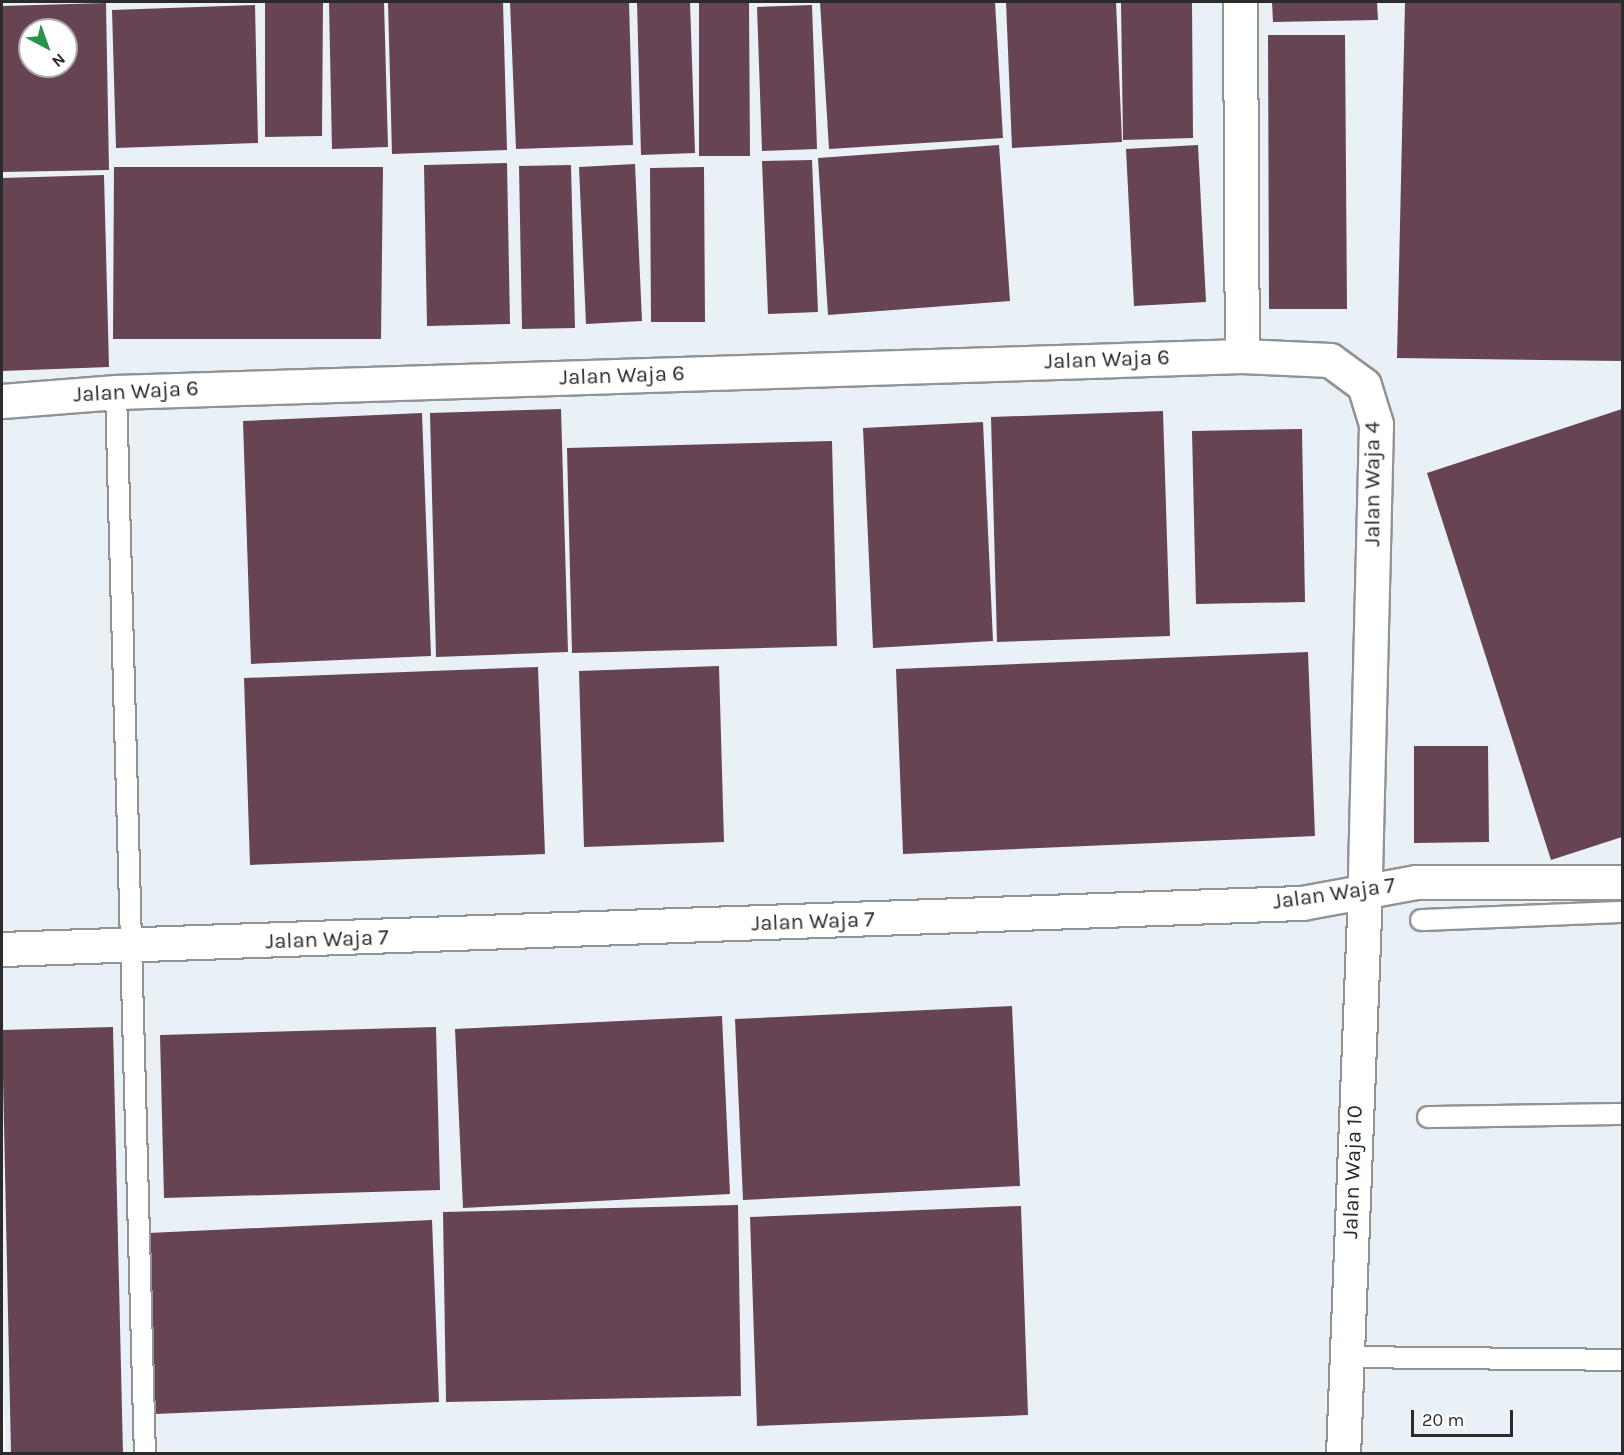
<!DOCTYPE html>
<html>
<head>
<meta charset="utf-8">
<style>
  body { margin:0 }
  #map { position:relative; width:1624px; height:1455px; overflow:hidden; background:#fafbfc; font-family:Karla,sans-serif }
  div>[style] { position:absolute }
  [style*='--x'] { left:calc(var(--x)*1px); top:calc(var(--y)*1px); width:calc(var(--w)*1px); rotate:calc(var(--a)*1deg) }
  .built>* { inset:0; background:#e9f1f7 }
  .building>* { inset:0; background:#674453 }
  .roads { filter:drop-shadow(2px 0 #929394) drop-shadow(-2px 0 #929394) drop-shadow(0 2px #929394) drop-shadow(0 -2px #929394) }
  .service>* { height:20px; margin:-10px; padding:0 10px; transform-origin:10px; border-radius:10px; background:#fff }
  .minor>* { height:33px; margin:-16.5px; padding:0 16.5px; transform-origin:16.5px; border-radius:16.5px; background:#fff }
  .tertiary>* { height:33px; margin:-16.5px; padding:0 16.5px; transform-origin:16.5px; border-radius:16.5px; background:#fff }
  span { translate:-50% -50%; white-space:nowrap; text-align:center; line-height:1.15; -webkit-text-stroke:6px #fff; paint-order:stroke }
  .street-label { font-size:22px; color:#2b2b2c }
  .frame { position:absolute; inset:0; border:3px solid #2b2b2c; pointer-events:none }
  .north { position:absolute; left:18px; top:18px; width:60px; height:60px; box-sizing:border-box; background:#fff; border:2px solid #aaaaab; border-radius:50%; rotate:139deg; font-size:16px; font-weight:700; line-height:24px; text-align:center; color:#2b2b2c }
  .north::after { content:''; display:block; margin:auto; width:21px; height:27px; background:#27944d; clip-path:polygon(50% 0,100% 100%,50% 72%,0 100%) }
  .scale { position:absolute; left:1411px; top:1410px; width:102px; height:27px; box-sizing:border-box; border:3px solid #2b2b2c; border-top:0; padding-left:8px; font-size:18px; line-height:21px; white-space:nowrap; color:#2b2b2c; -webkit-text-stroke:4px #fff; paint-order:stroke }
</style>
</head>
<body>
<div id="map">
  <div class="built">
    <div style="clip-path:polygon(evenodd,2px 2px,1622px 2px,1622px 1453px,6px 1453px,2px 1361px,2px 2px,30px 30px,66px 30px,66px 66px,30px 66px,30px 30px)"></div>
  </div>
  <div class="building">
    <div style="clip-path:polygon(265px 2px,323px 2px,322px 136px,265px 137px)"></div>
    <div style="clip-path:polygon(329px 2px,384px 2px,388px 147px,332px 149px)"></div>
    <div style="clip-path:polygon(388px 2px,503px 2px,507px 150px,392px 154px)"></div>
    <div style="clip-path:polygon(510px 2px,629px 2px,633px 145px,516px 149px)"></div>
    <div style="clip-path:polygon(637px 2px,690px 2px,695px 153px,641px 155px)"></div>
    <div style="clip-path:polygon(699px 2px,749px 2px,750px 156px,699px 156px)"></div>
    <div style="clip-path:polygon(820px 2px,995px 2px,1003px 138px,829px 149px)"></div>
    <div style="clip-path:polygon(1006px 2px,1116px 2px,1122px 142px,1012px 148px)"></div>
    <div style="clip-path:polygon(1121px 2px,1192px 2px,1193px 138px,1123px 140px)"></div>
    <div style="clip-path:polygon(1272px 2px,1377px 2px,1378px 20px,1273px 22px)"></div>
    <div style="clip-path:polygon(1405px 2px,1622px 2px,1622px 361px,1397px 358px)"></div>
    <div style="clip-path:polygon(evenodd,106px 3px,109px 170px,2px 172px,2px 6px,106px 3px,30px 30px,66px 30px,66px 66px,30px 66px,30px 30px)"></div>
    <div style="clip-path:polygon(255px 5px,258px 143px,116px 148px,112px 10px)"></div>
    <div style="clip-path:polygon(812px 5px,817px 149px,762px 151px,757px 7px)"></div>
    <div style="clip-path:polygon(1268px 35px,1345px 35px,1347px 309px,1269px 309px)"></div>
    <div style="clip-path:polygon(999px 145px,1010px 301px,828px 315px,818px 158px)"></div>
    <div style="clip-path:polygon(1198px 145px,1206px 302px,1134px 306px,1126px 149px)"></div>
    <div style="clip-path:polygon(812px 160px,818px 312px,768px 314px,762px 161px)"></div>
    <div style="clip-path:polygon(507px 163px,510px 324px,427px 326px,424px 165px)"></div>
    <div style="clip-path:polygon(635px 164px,642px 321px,586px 324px,579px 167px)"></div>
    <div style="clip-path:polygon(571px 165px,575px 328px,522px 329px,519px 166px)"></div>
    <div style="clip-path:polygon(114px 167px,383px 167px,381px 339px,113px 339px)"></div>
    <div style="clip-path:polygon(704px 167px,705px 322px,651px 322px,650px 168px)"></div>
    <div style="clip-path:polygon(104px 175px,109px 367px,2px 371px,2px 178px)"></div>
    <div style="clip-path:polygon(561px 409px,568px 652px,436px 657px,430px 413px)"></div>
    <div style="clip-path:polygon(1622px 409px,1622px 837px,1551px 860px,1427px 473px)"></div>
    <div style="clip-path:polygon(1163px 411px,1170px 636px,997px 642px,991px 417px)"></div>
    <div style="clip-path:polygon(422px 413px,431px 656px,251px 664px,243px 421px)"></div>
    <div style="clip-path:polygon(983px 422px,993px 641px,873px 648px,863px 428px)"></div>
    <div style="clip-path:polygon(1302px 429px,1305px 602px,1196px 604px,1192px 431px)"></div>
    <div style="clip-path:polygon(832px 441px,837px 646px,572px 653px,567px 448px)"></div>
    <div style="clip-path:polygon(1308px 652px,1315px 836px,903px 854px,896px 669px)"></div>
    <div style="clip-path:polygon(719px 666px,724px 842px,584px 847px,579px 671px)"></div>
    <div style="clip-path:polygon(538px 667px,545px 854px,250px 865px,244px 678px)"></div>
    <div style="clip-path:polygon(1414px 746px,1488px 746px,1489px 842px,1414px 843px)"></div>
    <div style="clip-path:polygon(1012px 1006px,1020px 1186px,743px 1200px,735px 1019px)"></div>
    <div style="clip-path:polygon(722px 1016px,730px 1194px,463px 1208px,455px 1029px)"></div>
    <div style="clip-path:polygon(113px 1027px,123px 1454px,11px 1454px,2px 1030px)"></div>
    <div style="clip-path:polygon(436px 1027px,440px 1190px,164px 1198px,160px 1035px)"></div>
    <div style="clip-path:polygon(738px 1205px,741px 1396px,446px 1402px,443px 1212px)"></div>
    <div style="clip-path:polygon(1021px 1206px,1028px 1415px,757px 1426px,750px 1217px)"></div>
    <div style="clip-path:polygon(432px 1220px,439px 1402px,155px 1414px,148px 1233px)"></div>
  </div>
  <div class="roads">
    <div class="service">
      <div style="--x:116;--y:392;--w:1062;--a:88.44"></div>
      <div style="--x:1421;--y:920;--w:201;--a:-2.3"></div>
      <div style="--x:1428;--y:1117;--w:194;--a:-0.9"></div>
      <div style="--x:1346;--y:1357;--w:276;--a:0.6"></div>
    </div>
    <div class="minor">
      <div style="--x:1240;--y:2;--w:354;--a:89.7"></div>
      <div style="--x:2;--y:401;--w:114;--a:-4.5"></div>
      <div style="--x:116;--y:392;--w:1127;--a:-1.83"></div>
      <div style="--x:1242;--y:356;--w:88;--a:2.6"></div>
      <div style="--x:1330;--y:360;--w:42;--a:36.3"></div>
      <div style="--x:1364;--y:385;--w:41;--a:72.9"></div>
      <div style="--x:1376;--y:424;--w:466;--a:91.4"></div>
      <div style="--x:1365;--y:890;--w:564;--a:92.23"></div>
    </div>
    <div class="tertiary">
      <div style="--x:2;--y:949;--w:1301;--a:-2.03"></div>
      <div style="--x:1302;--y:903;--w:116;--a:-10.4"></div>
      <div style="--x:1416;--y:882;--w:206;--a:0"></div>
    </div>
  </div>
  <div class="street-label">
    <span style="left:1107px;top:360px;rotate:-2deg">Jalan Waja 6</span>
    <span style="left:622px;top:376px;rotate:-2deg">Jalan Waja 6</span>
    <span style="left:136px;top:392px;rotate:-3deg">Jalan Waja 6</span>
    <span style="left:1373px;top:484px;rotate:-90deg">Jalan Waja 4</span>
    <span style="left:1334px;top:894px;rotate:-8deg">Jalan Waja 7</span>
    <span style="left:813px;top:922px;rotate:-2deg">Jalan Waja 7</span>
    <span style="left:327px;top:940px;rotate:-2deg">Jalan Waja 7</span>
    <span style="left:1353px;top:1172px;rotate:-88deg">Jalan Waja 10</span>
  </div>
  <div class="frame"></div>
  <div class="north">N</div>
  <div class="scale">20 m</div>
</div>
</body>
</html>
